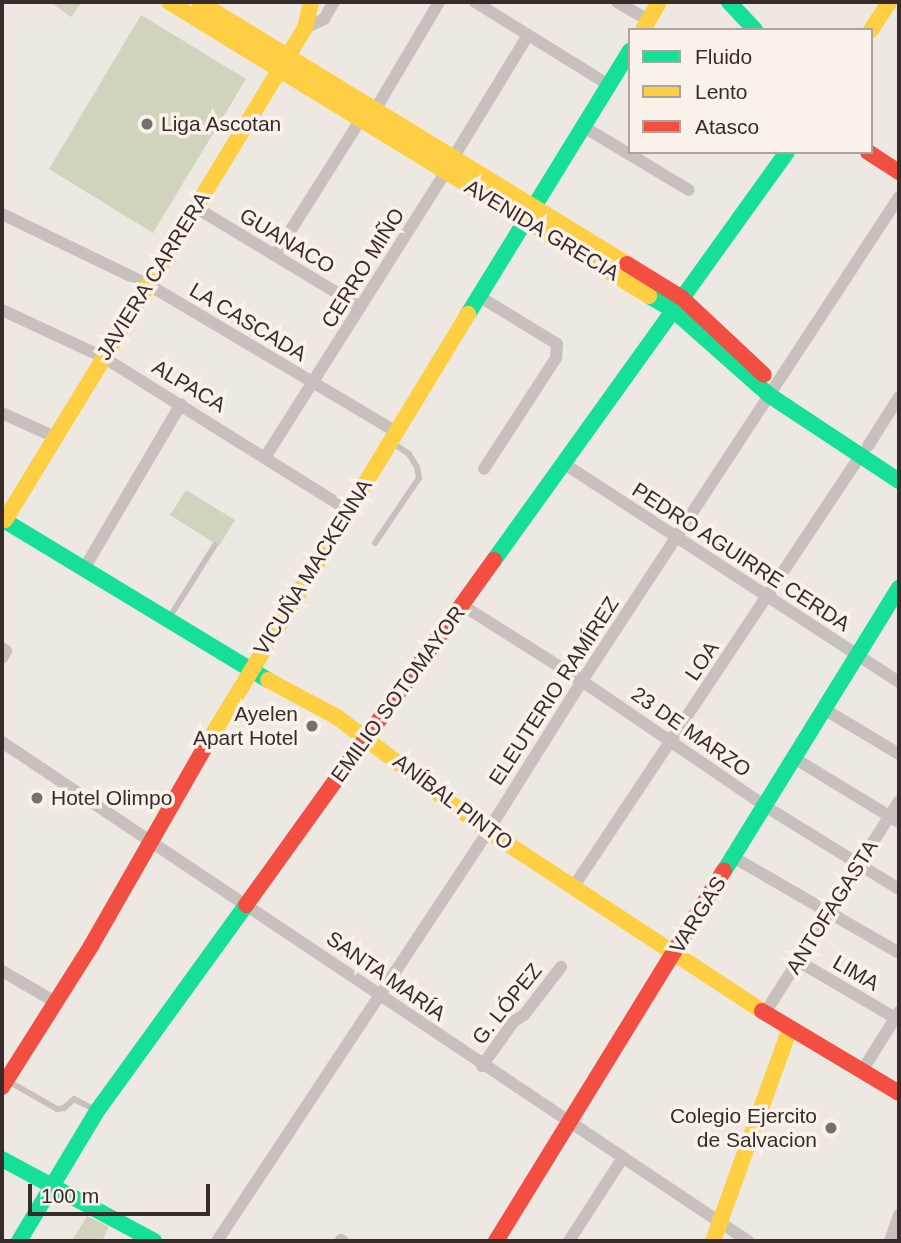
<!DOCTYPE html>
<html>
<head>
<meta charset="utf-8">
<style>
  body { margin:0 }
  #map { position:relative; width:901px; height:1243px; overflow:hidden; background:#eee8e3; font-family:Helvetica,sans-serif }
  div>[style] { position:absolute }
  [style*='--x'] { left:calc(var(--x)*1px); top:calc(var(--y)*1px); width:calc(var(--w)*1px); rotate:calc(var(--a)*1deg) }
  .green>* { inset:0; background:#d1d3bd }
  .lane>* { height:6px; margin:-3px; padding:0 3px; transform-origin:3px; border-radius:3px; background:#c7c0bc }
  .street>* { height:12px; margin:-6px; padding:0 6px; transform-origin:6px; border-radius:6px; background:#c7c0bc }
  .fast>* { height:16px; margin:-8px; padding:0 8px; transform-origin:8px; border-radius:8px; background:#16e098 }
  .slow>* { height:16px; margin:-8px; padding:0 8px; transform-origin:8px; border-radius:8px; background:#ffcf43 }
  .jam>* { height:16px; margin:-8px; padding:0 8px; transform-origin:8px; border-radius:8px; background:#f24e42 }
  .dots>* { width:19px; height:19px; translate:-50% -50%; box-sizing:border-box; border:4px solid #faf1eb; border-radius:50% }
  span { translate:-50% -50%; white-space:nowrap; text-align:center; line-height:1.15; -webkit-text-stroke:7px #faf1eb; paint-order:stroke }
  .poi-label { font-size:21px; color:#382c2a }
  .left { translate:0 -50%; text-align:left }
  .right { translate:-100% -50%; text-align:right }
  .street-label { font-size:21px; color:#382c2a }
  .frame { position:absolute; inset:0; border:4px solid #382c2a; pointer-events:none }
  .legend { position:absolute; left:628px; top:28px; width:245px; height:126px; box-sizing:border-box; background:#faf1eb; border:2px solid #aca29e; margin:0; padding:9px 12px; list-style:none; font-size:21px; color:#382c2a }
  .legend li { display:flex; align-items:center; gap:14px; height:35px }
  .legend b { width:35px; border:2px solid #aca29e }
  .scale { position:absolute; left:28px; top:1184px; width:182px; height:32px; box-sizing:border-box; border:4px solid #382c2a; border-top:0; padding-left:9px; font-size:21px; line-height:24px; white-space:nowrap; color:#382c2a; -webkit-text-stroke:5px #faf1eb; paint-order:stroke }
</style>
</head>
<body>
<div id="map">
  <div class="green">
    <div style="clip-path:polygon(50px 2px,82px 2px,71px 17px)"></div>
    <div style="clip-path:polygon(141px 15px,246px 79px,153px 233px,49px 169px)"></div>
    <div style="clip-path:polygon(186px 490px,235px 520px,219px 546px,170px 515px)"></div>
    <div style="clip-path:polygon(87px 1216px,109px 1227px,102px 1241px,72px 1241px)"></div>
  </div>
  <div class="lane">
    <div style="--x:375;--y:543;--w:78;--a:-55.9"></div>
    <div style="--x:419;--y:478;--w:11;--a:-100"></div>
    <div style="--x:417;--y:467;--w:15;--a:-122"></div>
    <div style="--x:409;--y:454;--w:22;--a:-146"></div>
    <div style="--x:169;--y:618;--w:86;--a:-57.8"></div>
    <div style="--x:8;--y:1081;--w:56;--a:29.7"></div>
    <div style="--x:57;--y:1109;--w:7;--a:-8"></div>
    <div style="--x:64;--y:1108;--w:13;--a:-42"></div>
    <div style="--x:74;--y:1099;--w:25;--a:27"></div>
  </div>
  <div class="street">
    <div style="--x:475;--y:2;--w:158;--a:31.8"></div>
    <div style="--x:617;--y:2;--w:36;--a:30"></div>
    <div style="--x:305;--y:28;--w:21;--a:-25"></div>
    <div style="--x:324;--y:19;--w:20;--a:-60"></div>
    <div style="--x:375;--y:110;--w:126;--a:-59.3"></div>
    <div style="--x:584;--y:127;--w:122;--a:31"></div>
    <div style="--x:453;--y:158;--w:144;--a:-58.6"></div>
    <div style="--x:195;--y:207;--w:193;--a:31.2"></div>
    <div style="--x:2;--y:214;--w:163;--a:25.8"></div>
    <div style="--x:149;--y:285;--w:288;--a:30.7"></div>
    <div style="--x:275;--y:255;--w:161;--a:-57.7"></div>
    <div style="--x:480;--y:297;--w:90;--a:31.4"></div>
    <div style="--x:557;--y:344;--w:14;--a:94"></div>
    <div style="--x:556;--y:358;--w:132;--a:123"></div>
    <div style="--x:2;--y:310;--w:111;--a:25"></div>
    <div style="--x:103;--y:357;--w:289;--a:32"></div>
    <div style="--x:2;--y:413;--w:58;--a:24.4"></div>
    <div style="--x:868;--y:446;--w:58;--a:-57.7"></div>
    <div style="--x:266;--y:456;--w:337;--a:-57.7"></div>
    <div style="--x:563;--y:463;--w:401;--a:33.1"></div>
    <div style="--x:85;--y:567;--w:189;--a:-59.5"></div>
    <div style="--x:462;--y:605;--w:142;--a:32.3"></div>
    <div style="--x:582;--y:681;--w:222;--a:34.3"></div>
    <div style="--x:765;--y:806;--w:158;--a:31.8"></div>
    <div style="--x:2;--y:648;--w:5;--a:37"></div>
    <div style="--x:6;--y:651;--w:8;--a:120"></div>
    <div style="--x:824;--y:709;--w:87;--a:31"></div>
    <div style="--x:2;--y:742;--w:898;--a:33.78"></div>
    <div style="--x:794;--y:758;--w:123;--a:31.4"></div>
    <div style="--x:733;--y:857;--w:192;--a:30"></div>
    <div style="--x:574;--y:886;--w:516;--a:-56.37"></div>
    <div style="--x:798;--y:961;--w:113;--a:30.4"></div>
    <div style="--x:2;--y:971;--w:64;--a:30.2"></div>
    <div style="--x:765;--y:1013;--w:251;--a:-57.7"></div>
    <div style="--x:482;--y:1066;--w:55;--a:-54.6"></div>
    <div style="--x:514;--y:1021;--w:12;--a:-31"></div>
    <div style="--x:524;--y:1015;--w:61;--a:-52.4"></div>
    <div style="--x:862;--y:1071;--w:70;--a:-57.9"></div>
    <div style="--x:341;--y:1240;--w:2;--a:27"></div>
    <div style="--x:217;--y:1241;--w:491;--a:-56.5"></div>
    <div style="--x:488;--y:831;--w:177;--a:-57.9"></div>
    <div style="--x:582;--y:681;--w:579;--a:-56.78"></div>
    <div style="--x:569;--y:1241;--w:98;--a:-57.1"></div>
    <div style="--x:890;--y:1241;--w:28;--a:-71"></div>
  </div>
  <div class="fast">
    <div style="--x:729;--y:2;--w:38;--a:47"></div>
    <div style="--x:649;--y:296;--w:28;--a:30"></div>
    <div style="--x:673;--y:310;--w:128;--a:41.5"></div>
    <div style="--x:769;--y:395;--w:156;--a:33.5"></div>
    <div style="--x:468;--y:314;--w:309;--a:-58.4"></div>
    <div style="--x:2;--y:519;--w:311;--a:31.2"></div>
    <div style="--x:494;--y:560;--w:502;--a:-54.32"></div>
    <div style="--x:724;--y:871;--w:333;--a:-58.3"></div>
    <div style="--x:2;--y:1159;--w:173;--a:28.3"></div>
    <div style="--x:19;--y:1241;--w:152;--a:-59"></div>
    <div style="--x:97;--y:1111;--w:254;--a:-54.1"></div>
  </div>
  <div class="slow">
    <div style="--x:169;--y:2;--w:563;--a:31.49"></div>
    <div style="--x:199;--y:2;--w:502;--a:31.47"></div>
    <div style="--x:643;--y:30;--w:32;--a:-60"></div>
    <div style="--x:871;--y:30;--w:33;--a:-57"></div>
    <div style="--x:5;--y:520;--w:576;--a:-58.63"></div>
    <div style="--x:305;--y:28;--w:27;--a:-77"></div>
    <div style="--x:268;--y:680;--w:78;--a:28.2"></div>
    <div style="--x:337;--y:717;--w:189;--a:37.1"></div>
    <div style="--x:488;--y:831;--w:328;--a:33.3"></div>
    <div style="--x:208;--y:742;--w:501;--a:-58.72"></div>
    <div style="--x:713;--y:1241;--w:226;--a:-70.1"></div>
  </div>
  <div class="jam">
    <div style="--x:868;--y:152;--w:37;--a:33"></div>
    <div style="--x:627;--y:264;--w:65;--a:31.7"></div>
    <div style="--x:682;--y:298;--w:112;--a:43.2"></div>
    <div style="--x:246;--y:905;--w:425;--a:-54.3"></div>
    <div style="--x:762;--y:1011;--w:160;--a:30.9"></div>
    <div style="--x:2;--y:1087;--w:167;--a:-57.7"></div>
    <div style="--x:91;--y:946;--w:235;--a:-60.2"></div>
    <div style="--x:496;--y:1241;--w:435;--a:-58.4"></div>
  </div>
  <div class="dots">
    <div style="left:147px;top:124px;background:#786e6b"></div>
    <div style="left:312px;top:726px;background:#786e6b"></div>
    <div style="left:37px;top:798px;background:#786e6b"></div>
    <div style="left:831px;top:1128px;background:#786e6b"></div>
  </div>
  <div class="poi-label">
    <span class="left" style="left:161px;top:124px">Liga Ascotan</span>
    <span class="right" style="left:298px;top:726px">Ayelen<br>Apart Hotel</span>
    <span class="left" style="left:51px;top:798px">Hotel Olimpo</span>
    <span class="right" style="left:817px;top:1128px">Colegio Ejercito<br>de Salvacion</span>
  </div>
  <div class="street-label">
    <span style="left:542px;top:230px;rotate:31deg">AVENIDA GRECIA</span>
    <span style="left:287px;top:241px;rotate:31deg">GUANACO</span>
    <span style="left:363px;top:268px;rotate:-58deg">CERRO MIÑO</span>
    <span style="left:153px;top:276px;rotate:-58deg">JAVIERA CARRERA</span>
    <span style="left:248px;top:322px;rotate:31deg">LA CASCADA</span>
    <span style="left:189px;top:386px;rotate:31deg">ALPACA</span>
    <span style="left:741px;top:557px;rotate:33deg">PEDRO AGUIRRE CERDA</span>
    <span style="left:313px;top:567px;rotate:-58deg">VICUÑA MACKENNA</span>
    <span style="left:702px;top:661px;rotate:-56deg">LOA</span>
    <span style="left:554px;top:691px;rotate:-57deg">ELEUTERIO RAMÍREZ</span>
    <span style="left:398px;top:694px;rotate:-54deg">EMILIO SOTOMAYOR</span>
    <span style="left:691px;top:732px;rotate:35deg">23 DE MARZO</span>
    <span style="left:453px;top:802px;rotate:37deg">ANÍBAL PINTO</span>
    <span style="left:832px;top:907px;rotate:-58deg">ANTOFAGASTA</span>
    <span style="left:698px;top:915px;rotate:-58deg">VARGAS</span>
    <span style="left:856px;top:973px;rotate:30deg">LIMA</span>
    <span style="left:386px;top:976px;rotate:35deg">SANTA MARÍA</span>
    <span style="left:507px;top:1004px;rotate:-51deg">G. LÓPEZ</span>
  </div>
  <div class="frame"></div>
  <ul class="legend">
  <li><b style="height:9px;background:#16e098"></b>Fluido</li>
  <li><b style="height:9px;background:#ffcf43"></b>Lento</li>
  <li><b style="height:9px;background:#f24e42"></b>Atasco</li>
  </ul>
  <div class="scale">100 m</div>
</div>
</body>
</html>
